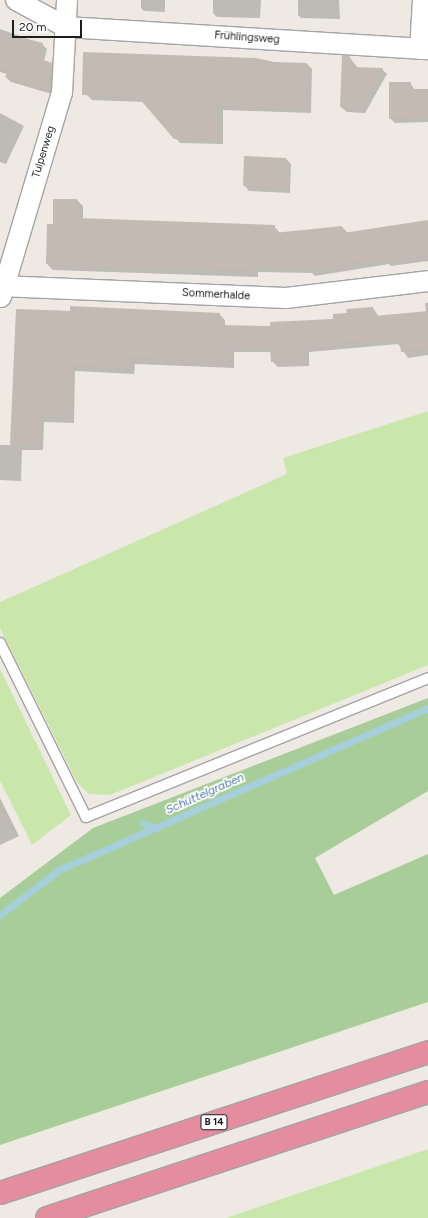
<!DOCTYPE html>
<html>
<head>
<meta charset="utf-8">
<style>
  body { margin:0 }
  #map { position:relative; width:428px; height:1218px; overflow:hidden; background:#eeeae3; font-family:Figtree,sans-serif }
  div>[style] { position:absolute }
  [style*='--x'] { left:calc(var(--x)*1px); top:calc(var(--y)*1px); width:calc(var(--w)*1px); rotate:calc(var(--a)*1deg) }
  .grass>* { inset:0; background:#c9e7aa }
  .forest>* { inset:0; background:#a9cd99 }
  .shadow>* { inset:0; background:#0003 }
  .stream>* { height:7px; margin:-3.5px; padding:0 3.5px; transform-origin:3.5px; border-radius:3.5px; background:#a5d0db }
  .building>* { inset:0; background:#c3bab3 }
  .roads { filter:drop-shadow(1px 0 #a4a4a4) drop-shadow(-1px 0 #a4a4a4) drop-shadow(0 1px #a4a4a4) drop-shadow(0 -1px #a4a4a4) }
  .lane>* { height:10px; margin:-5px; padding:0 5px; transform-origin:5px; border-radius:5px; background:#fff }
  .street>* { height:20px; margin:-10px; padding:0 10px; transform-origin:10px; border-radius:10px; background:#fff }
  .highway>* { height:22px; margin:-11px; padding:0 11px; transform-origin:11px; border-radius:11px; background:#e48d9f }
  span { translate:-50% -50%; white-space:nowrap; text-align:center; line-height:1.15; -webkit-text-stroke:3.5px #fff; paint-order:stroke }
  .shield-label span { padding:1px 3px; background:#fff; border:1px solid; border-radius:3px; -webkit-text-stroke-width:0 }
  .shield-label { font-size:10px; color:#1d1d1d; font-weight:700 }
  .street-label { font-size:11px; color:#1d1d1d }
  .water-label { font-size:12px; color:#4a78a2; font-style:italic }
  .scale { position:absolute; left:12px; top:20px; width:70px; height:18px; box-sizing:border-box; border:2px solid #1d1d1d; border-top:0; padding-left:5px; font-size:12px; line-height:14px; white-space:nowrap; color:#1d1d1d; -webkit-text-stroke:3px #fff; paint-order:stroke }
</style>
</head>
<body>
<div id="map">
  <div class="grass">
    <div style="clip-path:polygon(428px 411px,428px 665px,110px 795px,89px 794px,77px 782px,0 628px,0 602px,287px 474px,283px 458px)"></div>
    <div style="clip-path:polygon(0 669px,71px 815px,32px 845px,0 781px)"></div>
    <div style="clip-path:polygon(428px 1149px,428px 1218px,226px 1218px)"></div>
  </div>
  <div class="forest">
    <div style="clip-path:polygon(428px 698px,428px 791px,315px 858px,334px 895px,428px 854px,428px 1002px,0 1145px,0 898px,93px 828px)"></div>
  </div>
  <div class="shadow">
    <div style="clip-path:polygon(141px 0,165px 0,165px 12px,144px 11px,141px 8px)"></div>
    <div style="clip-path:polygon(213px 0,261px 0,260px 18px,217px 17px,213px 13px)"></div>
    <div style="clip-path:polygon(298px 0,339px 0,340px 19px,301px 18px,298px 15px)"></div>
    <div style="clip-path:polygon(0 29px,42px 44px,47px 49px,44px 61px,57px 69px,52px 94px,11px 82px,6px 77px,7px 74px,0 72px)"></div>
    <div style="clip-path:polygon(349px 57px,358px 68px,382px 69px,387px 74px,365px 113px,347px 112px,341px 107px)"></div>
    <div style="clip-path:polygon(274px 63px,307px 64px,312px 69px,311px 113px,223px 110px,223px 144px,180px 143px,143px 102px,92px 100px,87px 95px)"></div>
    <div style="clip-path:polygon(410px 83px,415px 90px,428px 90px,428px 122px,395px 123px,390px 118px)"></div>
    <div style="clip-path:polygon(0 113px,24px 126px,6px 164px,0 162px)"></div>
    <div style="clip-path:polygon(286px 159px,291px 164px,290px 193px,249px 191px,244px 185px)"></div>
    <div style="clip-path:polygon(77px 200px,83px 206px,83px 219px,274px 226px,280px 233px,342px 227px,348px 233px,428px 222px,428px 261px,391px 266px,389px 264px,315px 276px,312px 273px,258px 272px,258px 277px,53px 270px,47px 264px,54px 225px)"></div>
    <div style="clip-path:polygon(425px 303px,428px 303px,428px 355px,408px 358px,398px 344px,309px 352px,309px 366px,278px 367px,272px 361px,272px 352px,234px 352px,234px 368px,135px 364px,134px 374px,75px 371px,74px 423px,44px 422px,43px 450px,22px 450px,21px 481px,0 480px,0 445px,11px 445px,17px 310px,219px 314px,225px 320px,225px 326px,271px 327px,334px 320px,373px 308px,379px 317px,426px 312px)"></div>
    <div style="clip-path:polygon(0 798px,19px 836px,0 845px)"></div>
  </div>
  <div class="stream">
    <div style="--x:143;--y:823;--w:14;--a:21"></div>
    <div style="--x:0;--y:915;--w:74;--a:-37.3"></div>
    <div style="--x:59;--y:870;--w:403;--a:-23.7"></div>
  </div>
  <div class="building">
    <div style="clip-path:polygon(0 32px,43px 43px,38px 58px,52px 63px,47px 90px,5px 77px,8px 71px,0 69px)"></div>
    <div style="clip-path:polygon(83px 52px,256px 58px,274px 62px,307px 63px,306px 108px,218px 105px,219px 140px,174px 139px,138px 97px,82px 95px)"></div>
    <div style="clip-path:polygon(342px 55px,349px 56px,356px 67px,383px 68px,360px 108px,340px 107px)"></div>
    <div style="clip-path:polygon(389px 82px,411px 82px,411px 89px,428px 89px,428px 116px,389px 119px)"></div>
    <div style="clip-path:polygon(244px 156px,286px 158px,285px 188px,243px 186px)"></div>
    <div style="clip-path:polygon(53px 199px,77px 199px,77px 218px,275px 225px,274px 233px,342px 226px,343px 233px,428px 220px,428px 255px,384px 260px,383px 258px,308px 270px,307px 267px,252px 266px,252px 271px,46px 264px,47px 224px,53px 224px)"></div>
    <div style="clip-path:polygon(70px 306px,220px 313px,220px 325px,270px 326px,270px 322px,333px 319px,333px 314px,347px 313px,346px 309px,373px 307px,374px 316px,428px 311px,428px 349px,401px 352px,400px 342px,395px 343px,395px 339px,303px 346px,304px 360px,271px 362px,270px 347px,228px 346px,228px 362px,129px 358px,129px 368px,69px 366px,68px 417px,38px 416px,37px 445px,10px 444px,16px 309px,70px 311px)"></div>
  </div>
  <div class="roads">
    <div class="lane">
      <div style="--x:0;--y:643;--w:194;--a:63.7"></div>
      <div style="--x:86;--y:817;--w:369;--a:-22.1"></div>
    </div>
    <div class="street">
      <div style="--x:16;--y:0;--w:57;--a:28.4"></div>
      <div style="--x:66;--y:27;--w:363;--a:3.5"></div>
      <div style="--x:420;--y:49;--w:49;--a:-86.5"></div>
      <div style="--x:0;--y:286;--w:286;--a:2.4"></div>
      <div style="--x:286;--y:298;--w:143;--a:-6.8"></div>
      <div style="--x:1;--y:297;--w:213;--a:-73.4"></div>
      <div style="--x:62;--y:93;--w:93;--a:-86.9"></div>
    </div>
    <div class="highway">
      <div style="--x:0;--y:1193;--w:451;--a:-18.2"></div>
      <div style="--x:47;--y:1218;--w:401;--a:-18.3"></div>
    </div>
  </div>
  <div class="shield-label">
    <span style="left:214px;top:1122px">B 14</span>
  </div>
  <div class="street-label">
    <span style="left:247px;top:38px;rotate:4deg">Frühlingsweg</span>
    <span style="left:44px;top:152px;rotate:-73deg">Tulpenweg</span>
    <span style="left:216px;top:295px;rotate:3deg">Sommerhalde</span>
  </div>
  <div class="water-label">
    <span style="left:205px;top:794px;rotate:-24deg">Schüttelgraben</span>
  </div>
  <div class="scale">20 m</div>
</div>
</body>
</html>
